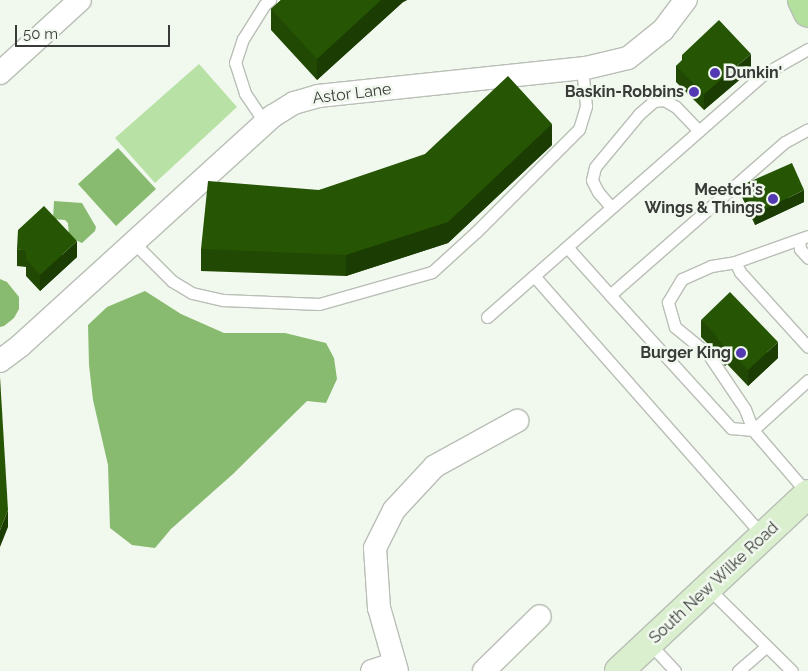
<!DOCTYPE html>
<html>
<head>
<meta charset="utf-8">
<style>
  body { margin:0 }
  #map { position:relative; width:808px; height:671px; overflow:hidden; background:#f1f8ee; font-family:Raleway,sans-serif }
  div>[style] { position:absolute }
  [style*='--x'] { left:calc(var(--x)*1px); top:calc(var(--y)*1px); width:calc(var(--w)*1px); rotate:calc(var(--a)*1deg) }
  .green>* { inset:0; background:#b8e1a5 }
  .water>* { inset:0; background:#88bb70 }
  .roads { filter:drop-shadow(1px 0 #b9bfb6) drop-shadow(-1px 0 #b9bfb6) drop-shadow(0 1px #b9bfb6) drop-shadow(0 -1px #b9bfb6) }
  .lane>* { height:11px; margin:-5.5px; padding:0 5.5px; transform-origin:5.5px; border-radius:5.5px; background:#fff }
  .street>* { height:22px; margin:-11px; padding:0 11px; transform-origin:11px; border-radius:11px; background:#fff }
  .secondary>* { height:28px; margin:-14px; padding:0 14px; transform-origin:14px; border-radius:14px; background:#d9efce }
  .primary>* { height:28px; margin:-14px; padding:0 14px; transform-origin:14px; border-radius:14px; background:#b3e09d }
  .wall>* { inset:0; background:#214903 }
  .shaded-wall>* { inset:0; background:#1b3c03 }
  .building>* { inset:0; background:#265504 }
  .dots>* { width:14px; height:14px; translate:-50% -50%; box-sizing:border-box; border:2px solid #f1f8ee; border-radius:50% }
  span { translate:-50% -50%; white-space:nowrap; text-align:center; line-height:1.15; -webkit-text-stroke:5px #f1f8ee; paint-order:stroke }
  .poi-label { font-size:16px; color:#393b38; font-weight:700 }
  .left { translate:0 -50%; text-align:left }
  .right { translate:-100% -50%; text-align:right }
  .street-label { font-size:16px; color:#393b38 }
  .scale { position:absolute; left:15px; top:25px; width:155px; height:22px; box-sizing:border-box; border:2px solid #393b38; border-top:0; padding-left:6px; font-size:15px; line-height:18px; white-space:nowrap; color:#393b38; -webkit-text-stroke:4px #f1f8ee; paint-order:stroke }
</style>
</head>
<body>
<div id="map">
  <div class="green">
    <div style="clip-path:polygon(199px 64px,237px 107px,155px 183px,115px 138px)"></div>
  </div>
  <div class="water">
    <div style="clip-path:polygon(118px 148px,156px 189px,116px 226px,78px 184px)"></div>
    <div style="clip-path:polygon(54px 201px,82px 203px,96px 227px,95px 231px,82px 243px,69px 237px,68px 223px,65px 220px,53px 219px)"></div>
    <div style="clip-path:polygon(0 279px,7px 282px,19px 297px,19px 309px,14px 318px,4px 326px,0 327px)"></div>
    <div style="clip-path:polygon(145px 291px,181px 314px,224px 333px,285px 333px,326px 343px,334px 358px,337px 379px,326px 403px,307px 401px,233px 474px,171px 529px,155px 548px,132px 545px,110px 528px,108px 465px,93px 400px,89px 365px,88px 325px,107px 307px)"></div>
  </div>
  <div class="roads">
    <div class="lane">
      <div style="--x:265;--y:123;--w:36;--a:-124"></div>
      <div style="--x:245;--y:93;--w:32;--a:-108"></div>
      <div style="--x:235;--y:63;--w:25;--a:-72"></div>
      <div style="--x:243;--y:39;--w:40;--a:-58"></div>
      <div style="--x:264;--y:5;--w:8;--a:-40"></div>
      <div style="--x:611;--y:207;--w:20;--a:-131"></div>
      <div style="--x:598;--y:192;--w:13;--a:-117"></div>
      <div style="--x:592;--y:180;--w:13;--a:-77"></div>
      <div style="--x:595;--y:167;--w:69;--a:-50.3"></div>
      <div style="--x:639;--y:114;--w:20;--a:-41"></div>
      <div style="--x:654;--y:101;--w:10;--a:-6"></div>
      <div style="--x:664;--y:100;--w:14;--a:30"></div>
      <div style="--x:676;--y:107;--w:33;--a:46"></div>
      <div style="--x:799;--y:240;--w:9;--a:84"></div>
      <div style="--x:800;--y:249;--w:12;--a:48"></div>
      <div style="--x:134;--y:243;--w:54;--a:45"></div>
      <div style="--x:172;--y:281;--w:23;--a:31"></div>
      <div style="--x:192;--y:293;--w:32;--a:13"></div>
      <div style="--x:223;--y:300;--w:96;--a:2.4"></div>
      <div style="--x:319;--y:304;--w:117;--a:-15.8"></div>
      <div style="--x:432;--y:272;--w:59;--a:-42.3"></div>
      <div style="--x:476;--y:232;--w:146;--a:-45"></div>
      <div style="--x:579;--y:129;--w:24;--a:-73"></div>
      <div style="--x:586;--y:106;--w:37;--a:-96"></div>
      <div style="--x:567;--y:247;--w:64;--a:48.1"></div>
      <div style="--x:610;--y:295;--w:232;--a:-41.2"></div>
      <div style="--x:785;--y:142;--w:26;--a:-29"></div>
      <div style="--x:735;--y:262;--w:11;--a:63"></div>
      <div style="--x:740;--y:272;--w:101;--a:47.8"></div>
      <div style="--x:534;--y:276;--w:346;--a:48.6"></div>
      <div style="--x:610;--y:295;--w:180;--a:47.7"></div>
      <div style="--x:731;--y:428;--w:22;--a:5"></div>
      <div style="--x:753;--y:430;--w:74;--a:-42.3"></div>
      <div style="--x:487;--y:317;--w:368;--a:-41.3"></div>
      <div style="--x:764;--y:74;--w:51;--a:-29.6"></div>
      <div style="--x:808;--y:494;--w:84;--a:-130.7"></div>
      <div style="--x:753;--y:430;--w:22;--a:-111"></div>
      <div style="--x:745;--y:409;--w:66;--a:-123.9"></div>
      <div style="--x:708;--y:354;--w:43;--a:-140.7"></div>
      <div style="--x:675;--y:327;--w:26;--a:-106"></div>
      <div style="--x:668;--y:302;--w:27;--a:-59"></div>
      <div style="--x:682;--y:279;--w:32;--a:-24"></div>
      <div style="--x:711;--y:266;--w:24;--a:-9"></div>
      <div style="--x:735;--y:262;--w:77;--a:-19.6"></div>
      <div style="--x:708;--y:588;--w:118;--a:44.7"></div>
      <div style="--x:649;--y:643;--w:38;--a:47"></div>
      <div style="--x:738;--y:671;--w:38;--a:-41"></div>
    </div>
    <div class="street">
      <div style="--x:0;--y:73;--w:108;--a:-42.4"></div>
      <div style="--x:0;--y:361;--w:26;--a:-37"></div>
      <div style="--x:21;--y:345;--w:341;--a:-42.3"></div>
      <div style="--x:273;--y:116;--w:25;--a:-32"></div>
      <div style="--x:294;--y:103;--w:25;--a:-16"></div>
      <div style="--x:318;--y:96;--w:269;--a:-6"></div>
      <div style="--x:586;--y:68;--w:43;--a:-13.4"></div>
      <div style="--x:628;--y:58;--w:45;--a:-38.7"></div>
      <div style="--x:663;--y:30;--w:38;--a:-53"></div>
      <div style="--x:372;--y:671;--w:22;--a:-18"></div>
      <div style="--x:397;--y:671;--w:66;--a:-105.9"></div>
      <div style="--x:379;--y:608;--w:60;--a:-93.8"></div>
      <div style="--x:375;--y:548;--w:42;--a:-63.4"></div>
      <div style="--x:394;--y:510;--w:60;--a:-47"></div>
      <div style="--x:435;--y:466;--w:94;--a:-28.8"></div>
      <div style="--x:484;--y:671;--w:78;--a:-44.5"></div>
    </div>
    <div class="secondary">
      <div style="--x:619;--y:671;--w:259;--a:-43.1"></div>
    </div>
    <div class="primary">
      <div style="--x:802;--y:0;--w:14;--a:65"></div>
    </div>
  </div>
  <div class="wall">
    <div style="clip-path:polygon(281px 0,407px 0,403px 2px,317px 80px,271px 30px,271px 9px)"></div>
    <div style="clip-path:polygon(682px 55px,751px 70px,704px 110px,676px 82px,676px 66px,682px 61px)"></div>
    <div style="clip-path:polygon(552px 145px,448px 243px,346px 276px,201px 271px,201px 249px,319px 190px)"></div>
    <div style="clip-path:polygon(742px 185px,804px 202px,755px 225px,742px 197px)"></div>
    <div style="clip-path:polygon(17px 249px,77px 257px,40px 291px,26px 276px,26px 267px,17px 266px)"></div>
    <div style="clip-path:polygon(701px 320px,778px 358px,748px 386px,727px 364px,725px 366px,714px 350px,701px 337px)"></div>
  </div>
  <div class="shaded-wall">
    <div style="clip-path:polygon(381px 0,407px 0,403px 2px,317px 80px,317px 59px)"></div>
    <div style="clip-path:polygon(751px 54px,751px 70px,704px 110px,704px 94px)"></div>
    <div style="clip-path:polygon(552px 124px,552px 145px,448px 243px,346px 276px,346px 255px)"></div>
    <div style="clip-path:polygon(804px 190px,804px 202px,755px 225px,755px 214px)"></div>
    <div style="clip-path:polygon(77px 241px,77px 257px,40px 291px,40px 275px)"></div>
    <div style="clip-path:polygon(778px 342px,778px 358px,748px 386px,748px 370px)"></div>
    <div style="clip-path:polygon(727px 347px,727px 364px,725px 366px,725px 349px)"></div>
    <div style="clip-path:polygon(8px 510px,8px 527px,0 547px,0 530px)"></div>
  </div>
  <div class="building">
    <div style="clip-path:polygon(281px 0,381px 0,317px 59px,271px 9px)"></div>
    <div style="clip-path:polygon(719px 20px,751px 54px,704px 94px,676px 66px,684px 58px,682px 55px)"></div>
    <div style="clip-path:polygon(508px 76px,552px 124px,448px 222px,346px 255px,201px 249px,208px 181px,319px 190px,425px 154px)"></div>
    <div style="clip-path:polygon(792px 163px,804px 190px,755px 214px,742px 185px)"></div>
    <div style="clip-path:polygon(44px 206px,77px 241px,40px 275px,26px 259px,26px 251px,17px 249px,18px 230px)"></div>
    <div style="clip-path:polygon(730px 292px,778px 342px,748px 370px,727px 347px,725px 349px,714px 333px,701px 320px)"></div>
    <div style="clip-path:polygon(0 377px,8px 510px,0 530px)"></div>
  </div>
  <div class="dots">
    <div style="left:715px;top:73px;background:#533ab2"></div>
    <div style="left:694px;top:92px;background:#533ab2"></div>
    <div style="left:773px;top:199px;background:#533ab2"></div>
    <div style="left:741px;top:353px;background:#533ab2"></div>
  </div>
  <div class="poi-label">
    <span class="left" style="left:725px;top:73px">Dunkin'</span>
    <span class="right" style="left:684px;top:92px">Baskin-Robbins</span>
    <span class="right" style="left:763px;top:199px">Meetch's<br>Wings &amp; Things</span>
    <span class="right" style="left:731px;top:353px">Burger King</span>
  </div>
  <div class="street-label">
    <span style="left:352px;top:94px;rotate:-7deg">Astor Lane</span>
    <span style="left:714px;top:583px;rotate:-43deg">South New Wilke Road</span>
  </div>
  <div class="scale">50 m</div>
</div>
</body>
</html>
